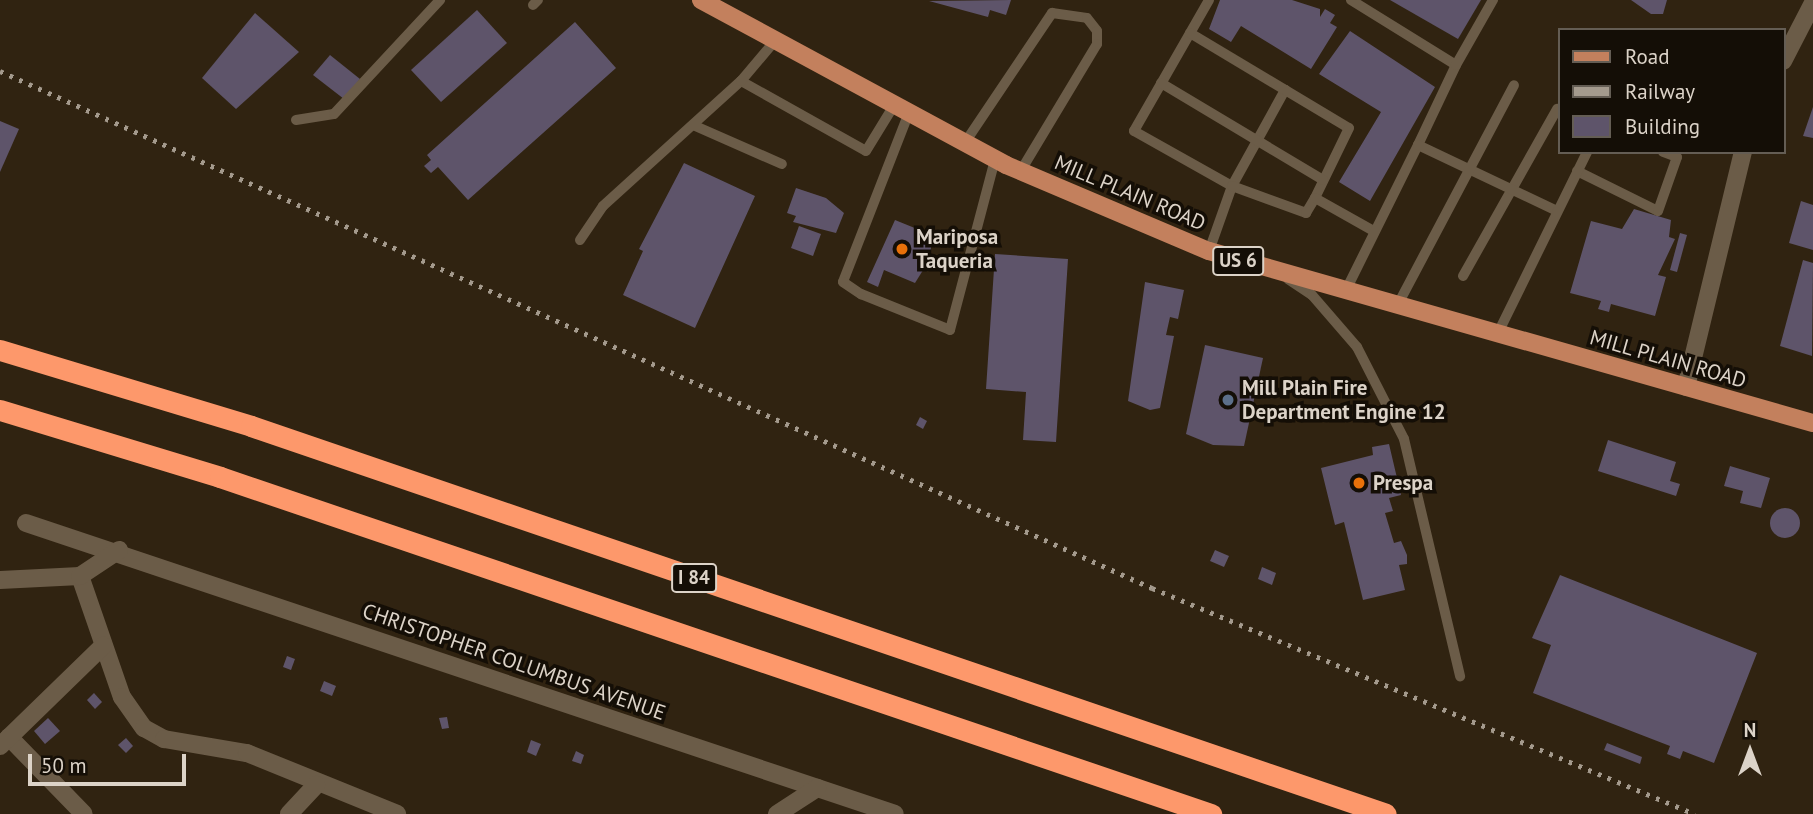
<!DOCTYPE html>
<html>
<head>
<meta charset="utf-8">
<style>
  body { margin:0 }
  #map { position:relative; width:1813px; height:814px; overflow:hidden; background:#302311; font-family:"PT Sans",sans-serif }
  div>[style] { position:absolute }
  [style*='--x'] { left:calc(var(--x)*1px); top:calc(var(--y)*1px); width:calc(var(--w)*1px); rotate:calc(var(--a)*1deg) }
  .building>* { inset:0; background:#5e546a }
  .round { border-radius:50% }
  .service>* { height:10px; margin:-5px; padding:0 5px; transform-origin:5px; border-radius:5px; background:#6b5c48 }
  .minor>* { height:18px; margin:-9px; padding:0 9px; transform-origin:9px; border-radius:9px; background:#6b5c48 }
  .primary>* { height:18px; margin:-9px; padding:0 9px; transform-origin:9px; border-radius:9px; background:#c3805d }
  .motorway>* { height:21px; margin:-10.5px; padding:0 10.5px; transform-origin:10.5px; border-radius:10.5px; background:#fd986b }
  .rail>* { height:5px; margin-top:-2.5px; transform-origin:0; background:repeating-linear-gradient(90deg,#a49a8d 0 3.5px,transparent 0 10.5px) }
  .dots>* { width:19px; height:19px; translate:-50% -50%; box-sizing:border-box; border:4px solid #140e06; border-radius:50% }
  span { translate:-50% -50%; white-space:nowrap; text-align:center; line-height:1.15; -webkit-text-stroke:7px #140e06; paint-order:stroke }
  .shield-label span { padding:2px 5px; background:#140e06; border:2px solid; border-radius:5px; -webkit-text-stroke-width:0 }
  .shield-label { font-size:19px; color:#dcd3c8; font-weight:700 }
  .street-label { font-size:21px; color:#dcd3c8 }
  .poi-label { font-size:21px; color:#dcd3c8; font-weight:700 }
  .left { translate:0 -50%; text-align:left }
  .legend { position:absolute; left:1558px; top:28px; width:228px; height:126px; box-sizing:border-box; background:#140e06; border:2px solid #645d54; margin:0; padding:9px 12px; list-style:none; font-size:21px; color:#dcd3c8 }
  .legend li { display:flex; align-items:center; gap:14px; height:35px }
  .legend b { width:35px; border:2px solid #645d54 }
  .north { position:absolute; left:1715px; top:716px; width:70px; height:70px; -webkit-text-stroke:5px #140e06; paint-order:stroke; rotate:0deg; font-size:19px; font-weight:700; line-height:28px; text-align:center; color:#dcd3c8 }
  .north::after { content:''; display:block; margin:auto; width:24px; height:32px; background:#dcd3c8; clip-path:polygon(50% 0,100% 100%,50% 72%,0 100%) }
  .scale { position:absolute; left:28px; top:754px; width:158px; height:32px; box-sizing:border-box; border:4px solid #dcd3c8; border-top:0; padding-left:9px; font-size:21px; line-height:24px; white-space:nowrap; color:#dcd3c8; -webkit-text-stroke:5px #140e06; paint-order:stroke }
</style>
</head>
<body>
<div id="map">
  <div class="building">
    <div style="clip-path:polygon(1011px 0,1006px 15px,990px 10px,988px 17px,929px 1px)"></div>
    <div style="clip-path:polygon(1220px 0,1292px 0,1320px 9px,1320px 17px,1325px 9px,1335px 15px,1330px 23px,1337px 27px,1311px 69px,1241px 26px,1231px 42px,1209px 29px)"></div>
    <div style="clip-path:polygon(1390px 0,1481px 0,1458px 39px)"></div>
    <div style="clip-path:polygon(1631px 0,1667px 0,1663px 14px,1651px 14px)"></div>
    <div style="clip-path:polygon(477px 10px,507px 43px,441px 102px,411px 70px)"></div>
    <div style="clip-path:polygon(255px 13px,299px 52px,236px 109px,202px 78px)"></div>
    <div style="clip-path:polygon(575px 22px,616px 68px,468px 200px,438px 167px,431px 173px,424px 166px,431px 160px,427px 155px)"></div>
    <div style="clip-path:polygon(1350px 31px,1435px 87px,1370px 201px,1339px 182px,1381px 112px,1319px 74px)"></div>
    <div style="clip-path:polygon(330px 55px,360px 79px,344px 99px,313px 75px)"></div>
    <div style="clip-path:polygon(1813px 107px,1813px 138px,1803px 136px)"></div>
    <div style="clip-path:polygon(0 121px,19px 129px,0 172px)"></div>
    <div style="clip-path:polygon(684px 163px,755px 196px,695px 328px,623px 295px,643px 251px,639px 249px)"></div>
    <div style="clip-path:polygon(796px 188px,826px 198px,844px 213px,836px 233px,793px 222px,796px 216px,787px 213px)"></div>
    <div style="clip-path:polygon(1801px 201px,1813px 205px,1813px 250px,1789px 243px)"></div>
    <div style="clip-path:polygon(1634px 209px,1671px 220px,1669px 237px,1675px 239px,1658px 275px,1666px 277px,1655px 316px,1611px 304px,1609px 312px,1598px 309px,1601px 301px,1570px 293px,1591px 221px,1622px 229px)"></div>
    <div style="clip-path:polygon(895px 220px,932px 235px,930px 259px,915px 283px,884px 270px,878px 287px,867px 282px)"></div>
    <div style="clip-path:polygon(799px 226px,821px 234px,813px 256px,791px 248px)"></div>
    <div style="clip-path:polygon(1680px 233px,1687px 235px,1677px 272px,1670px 270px)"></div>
    <div style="clip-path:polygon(995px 254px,1068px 259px,1056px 442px,1023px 440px,1026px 392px,986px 389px)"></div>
    <div style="clip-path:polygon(1803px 260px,1813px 263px,1812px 356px,1780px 346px)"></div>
    <div style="clip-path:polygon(1145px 282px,1184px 290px,1178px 319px,1170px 317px,1166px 335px,1174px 336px,1160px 408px,1150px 410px,1128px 401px)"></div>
    <div style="clip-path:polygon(1205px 345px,1263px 358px,1244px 446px,1213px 445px,1186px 434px)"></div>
    <div style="clip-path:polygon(920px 417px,927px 421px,923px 429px,916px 425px)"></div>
    <div style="clip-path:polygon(1608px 440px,1676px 462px,1670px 481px,1680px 484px,1676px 496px,1598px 471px)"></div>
    <div style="clip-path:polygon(1389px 444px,1401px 495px,1389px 498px,1393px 511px,1385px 513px,1394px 543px,1401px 541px,1407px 555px,1407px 564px,1399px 565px,1405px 590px,1363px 600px,1344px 522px,1335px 525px,1321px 468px,1373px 455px,1372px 447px)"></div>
    <div style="clip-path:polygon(1730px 466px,1770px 478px,1761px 508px,1740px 503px,1743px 491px,1724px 486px)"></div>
    <div class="round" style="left:1770px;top:508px;width:30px;height:30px"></div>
    <div style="clip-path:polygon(1215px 550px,1229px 556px,1224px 567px,1210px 561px)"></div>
    <div style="clip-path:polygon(1262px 567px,1276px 573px,1272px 585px,1258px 579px)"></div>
    <div style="clip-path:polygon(1560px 575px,1757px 653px,1714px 763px,1683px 751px,1680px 759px,1667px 754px,1670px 746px,1533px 693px,1551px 645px,1532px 638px)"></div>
    <div style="clip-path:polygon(287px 656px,295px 659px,291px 670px,283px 667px)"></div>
    <div style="clip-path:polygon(324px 681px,336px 686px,332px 696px,320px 691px)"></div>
    <div style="clip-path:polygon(94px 693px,102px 702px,95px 709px,87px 700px)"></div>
    <div style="clip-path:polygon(447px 717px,449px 728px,442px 729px,439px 718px)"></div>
    <div style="clip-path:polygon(48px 718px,60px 731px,45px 744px,34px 731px)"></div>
    <div style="clip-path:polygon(126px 738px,133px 746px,126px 753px,118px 745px)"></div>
    <div style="clip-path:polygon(531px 740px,541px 744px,536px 756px,527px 752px)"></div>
    <div style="clip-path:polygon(1607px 743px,1642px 757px,1640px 764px,1604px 750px)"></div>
    <div style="clip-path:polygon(576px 751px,584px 755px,581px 764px,572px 761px)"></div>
  </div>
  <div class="service">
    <div style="--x:1209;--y:0;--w:151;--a:119.8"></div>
    <div style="--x:1134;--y:131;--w:112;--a:29.3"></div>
    <div style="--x:1232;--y:186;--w:110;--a:-61.1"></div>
    <div style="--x:1351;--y:0;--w:123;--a:31.8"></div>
    <div style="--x:1456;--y:65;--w:89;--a:115.4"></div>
    <div style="--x:533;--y:5;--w:7;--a:-45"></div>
    <div style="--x:1190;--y:33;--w:185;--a:30.9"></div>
    <div style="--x:1349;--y:128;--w:78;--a:115.9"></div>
    <div style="--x:1456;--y:65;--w:75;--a:-60.4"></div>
    <div style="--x:741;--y:81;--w:143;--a:29.2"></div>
    <div style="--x:866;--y:151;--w:52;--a:-58.5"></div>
    <div style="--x:1161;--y:83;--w:189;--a:30.9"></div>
    <div style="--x:908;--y:115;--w:179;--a:111.3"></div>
    <div style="--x:843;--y:282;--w:22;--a:34"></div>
    <div style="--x:861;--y:294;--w:96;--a:22"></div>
    <div style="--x:950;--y:330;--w:176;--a:-75.2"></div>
    <div style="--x:296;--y:120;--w:38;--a:-9"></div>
    <div style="--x:334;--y:114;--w:156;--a:-47.1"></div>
    <div style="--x:693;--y:125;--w:97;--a:23.7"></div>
    <div style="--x:964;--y:144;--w:158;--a:-56.1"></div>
    <div style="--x:1052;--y:13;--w:35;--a:8"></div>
    <div style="--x:1087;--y:18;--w:16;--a:52"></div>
    <div style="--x:1097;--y:31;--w:13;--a:90"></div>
    <div style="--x:1097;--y:44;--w:149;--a:121"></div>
    <div style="--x:1577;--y:171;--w:90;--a:26.3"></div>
    <div style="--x:1658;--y:211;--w:57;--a:-70.6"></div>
    <div style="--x:1677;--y:157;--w:15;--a:-160"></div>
    <div style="--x:580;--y:240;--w:41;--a:-55.9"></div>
    <div style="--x:603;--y:206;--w:186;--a:-42.2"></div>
    <div style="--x:741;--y:81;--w:51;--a:-49.8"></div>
    <div style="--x:1209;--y:251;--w:69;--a:-70.5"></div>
    <div style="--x:1232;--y:186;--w:79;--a:20"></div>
    <div style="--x:1306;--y:213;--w:17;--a:-59"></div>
    <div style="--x:1315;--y:198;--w:65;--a:29.3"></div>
    <div style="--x:1463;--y:276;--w:192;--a:-60.6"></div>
    <div style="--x:1288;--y:279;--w:29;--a:34"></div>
    <div style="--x:1312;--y:295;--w:69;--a:49.1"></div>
    <div style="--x:1357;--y:347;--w:103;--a:62.9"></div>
    <div style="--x:1404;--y:439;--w:244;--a:76.7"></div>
    <div style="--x:1345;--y:292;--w:164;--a:-63.6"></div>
    <div style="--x:1418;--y:145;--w:154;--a:25.4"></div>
    <div style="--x:1396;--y:308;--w:252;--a:-62.1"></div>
    <div style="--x:1497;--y:335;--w:204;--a:-63.8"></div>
  </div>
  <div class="minor">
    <div style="--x:1783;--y:61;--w:65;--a:-62.7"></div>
    <div style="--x:1686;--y:387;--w:242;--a:-76.4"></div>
    <div style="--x:26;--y:523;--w:916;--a:18.51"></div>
    <div style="--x:80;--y:576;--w:128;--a:70.9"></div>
    <div style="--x:122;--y:697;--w:38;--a:55"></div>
    <div style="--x:144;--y:728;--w:23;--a:29"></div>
    <div style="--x:164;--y:739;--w:84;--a:9.6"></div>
    <div style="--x:247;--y:753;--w:162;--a:22.1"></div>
    <div style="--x:0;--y:580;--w:80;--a:-2.9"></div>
    <div style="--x:80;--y:576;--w:47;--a:-33.7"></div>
    <div style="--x:9;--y:737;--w:107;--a:45.8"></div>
    <div style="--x:0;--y:746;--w:144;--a:-44.2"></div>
    <div style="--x:289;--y:814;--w:40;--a:-47"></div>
    <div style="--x:777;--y:814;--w:48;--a:-33"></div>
  </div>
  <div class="primary">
    <div style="--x:701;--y:0;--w:347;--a:28.4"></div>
    <div style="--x:1006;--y:165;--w:220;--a:23"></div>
    <div style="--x:1209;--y:251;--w:628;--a:15.9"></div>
  </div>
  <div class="motorway">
    <div style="--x:0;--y:350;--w:262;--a:16.8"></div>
    <div style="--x:251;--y:426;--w:1199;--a:18.87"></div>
    <div style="--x:0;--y:410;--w:230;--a:16.9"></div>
    <div style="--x:220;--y:477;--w:1047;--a:18.78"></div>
  </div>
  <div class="rail">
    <div style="--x:0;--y:71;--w:1263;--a:24.17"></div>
    <div style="--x:1152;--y:588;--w:588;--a:22.6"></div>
  </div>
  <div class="dots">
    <div style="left:902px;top:249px;background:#e8710a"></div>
    <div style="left:1228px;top:400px;background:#5c6f8a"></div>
    <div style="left:1359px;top:483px;background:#e8710a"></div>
  </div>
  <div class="shield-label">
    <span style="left:1238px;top:261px">US 6</span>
    <span style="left:694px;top:578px">I 84</span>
  </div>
  <div class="street-label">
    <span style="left:1130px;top:193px;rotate:23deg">MILL PLAIN ROAD</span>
    <span style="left:1668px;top:359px;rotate:16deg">MILL PLAIN ROAD</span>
    <span style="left:514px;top:662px;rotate:19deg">CHRISTOPHER COLUMBUS AVENUE</span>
  </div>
  <div class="poi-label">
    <span class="left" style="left:916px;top:249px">Mariposa<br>Taqueria</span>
    <span class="left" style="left:1242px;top:400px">Mill Plain Fire<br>Department Engine 12</span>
    <span class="left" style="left:1373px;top:483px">Prespa</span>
  </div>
  <ul class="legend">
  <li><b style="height:9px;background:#c3805d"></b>Road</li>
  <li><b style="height:9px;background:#a49a8d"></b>Railway</li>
  <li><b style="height:19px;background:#5e546a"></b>Building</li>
  </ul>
  <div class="north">N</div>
  <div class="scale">50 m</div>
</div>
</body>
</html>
